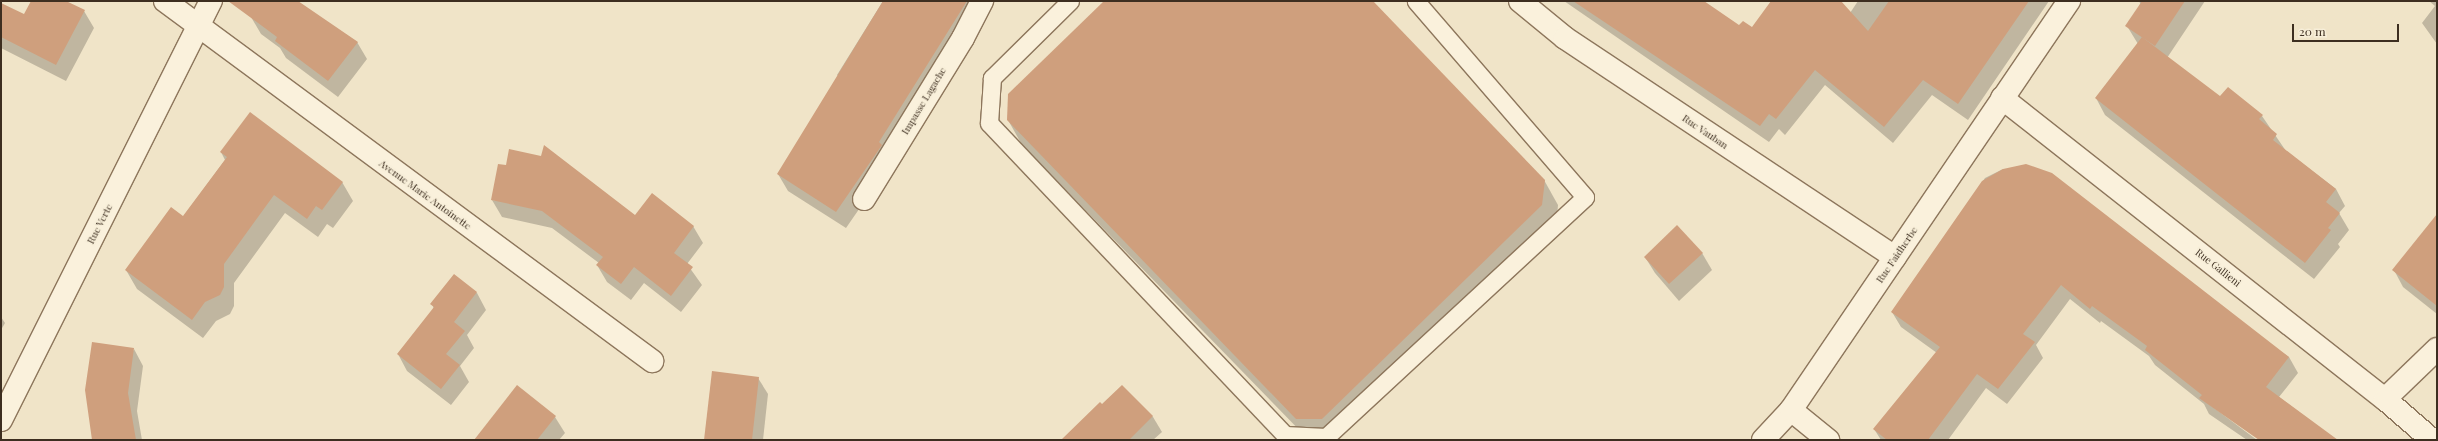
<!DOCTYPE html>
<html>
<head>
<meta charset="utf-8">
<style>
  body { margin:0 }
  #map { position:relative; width:2438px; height:441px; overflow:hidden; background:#f0e4c8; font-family:"Playfair Display",serif }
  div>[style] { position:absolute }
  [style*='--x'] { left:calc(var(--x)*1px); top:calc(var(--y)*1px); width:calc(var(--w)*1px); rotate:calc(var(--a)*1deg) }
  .shadow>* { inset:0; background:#0003 }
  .building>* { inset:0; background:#cf9f7d }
  .roads { filter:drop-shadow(1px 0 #8d765c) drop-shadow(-1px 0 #8d765c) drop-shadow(0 1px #8d765c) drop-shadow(0 -1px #8d765c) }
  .service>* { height:17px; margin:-8.5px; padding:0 8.5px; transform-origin:8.5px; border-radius:8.5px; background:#faf1dc }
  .minor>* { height:22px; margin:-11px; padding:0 11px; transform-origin:11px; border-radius:11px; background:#faf1dc }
  .tertiary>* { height:22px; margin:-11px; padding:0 11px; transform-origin:11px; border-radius:11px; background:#faf1dc }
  span { translate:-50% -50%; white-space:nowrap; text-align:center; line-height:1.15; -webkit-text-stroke:3px #f7eed8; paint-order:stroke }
  .street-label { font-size:10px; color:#3d2e20 }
  .frame { position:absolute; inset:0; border:2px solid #3d2e20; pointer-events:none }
  .scale { position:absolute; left:2292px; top:24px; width:107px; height:18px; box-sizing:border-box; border:2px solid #3d2e20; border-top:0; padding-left:5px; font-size:12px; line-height:14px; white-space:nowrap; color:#3d2e20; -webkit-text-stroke:3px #f7eed8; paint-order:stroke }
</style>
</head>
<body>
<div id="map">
  <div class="shadow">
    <div style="clip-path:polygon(37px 1px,64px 1px,84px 11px,94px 28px,66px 81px,1px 48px,1px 9px,25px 16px)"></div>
    <div style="clip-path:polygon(263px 1px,296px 1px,357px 42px,367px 59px,338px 97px,286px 58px,280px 48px,261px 34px,251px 17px)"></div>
    <div style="clip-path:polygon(883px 1px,983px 1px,891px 163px,846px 228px,788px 191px,778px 174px,839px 77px,837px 75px)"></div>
    <div style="clip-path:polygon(1105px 1px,1372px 1px,1544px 180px,1558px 205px,1556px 229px,1338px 440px,1309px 440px,1022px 145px,1008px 120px)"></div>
    <div style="clip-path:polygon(1564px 1px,1702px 1px,1739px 27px,1752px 29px,1797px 1px,1839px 1px,1850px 13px,1858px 1px,2049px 1px,1968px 120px,1932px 95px,1893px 143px,1825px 85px,1785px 135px,1779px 129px,1769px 142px)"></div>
    <div style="clip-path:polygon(2139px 1px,2205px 1px,2167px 58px,2220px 98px,2262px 116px,2286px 151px,2336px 189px,2345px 206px,2339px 213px,2349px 230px,2338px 244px,2340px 247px,2314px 279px,2105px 115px,2096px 98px,2138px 44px,2127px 26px,2141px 5px)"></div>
    <div style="clip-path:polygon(2429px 1px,2437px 1px,2437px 44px,2422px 23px,2435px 6px)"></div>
    <div style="clip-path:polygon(221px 152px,342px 182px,353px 201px,333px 228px,327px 224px,318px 237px,285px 213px,234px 283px,234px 306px,230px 314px,216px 321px,203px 338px,137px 289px,126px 270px,183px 217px,225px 160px)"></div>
    <div style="clip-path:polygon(2003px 169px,2289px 357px,2298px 373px,2279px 397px,2336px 440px,2261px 440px,2206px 402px,2257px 440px,2247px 440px,2209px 414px,2204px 404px,2155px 365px,2149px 356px,2101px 321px,2100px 323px,2070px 299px,2036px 345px,2043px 358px,2007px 404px,1986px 388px,1948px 440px,1881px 440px,1874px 429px,1937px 353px,1901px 327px,1892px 312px,1985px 178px)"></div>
    <div style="clip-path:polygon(492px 200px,635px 217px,693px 226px,703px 243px,687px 264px,702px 285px,681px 312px,644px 283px,631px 300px,607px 282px,597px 265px,599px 263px,552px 228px,502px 217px)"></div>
    <div style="clip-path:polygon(2437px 229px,2437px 314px,2403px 287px,2394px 270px)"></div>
    <div style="clip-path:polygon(1702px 253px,1712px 270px,1679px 301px,1655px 273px,1645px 257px)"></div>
    <div style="clip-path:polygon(454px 275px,477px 293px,486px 310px,467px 335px,474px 348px,460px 366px,469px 382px,451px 405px,407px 371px,398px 354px,434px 309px,432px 304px)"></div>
    <div style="clip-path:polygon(1px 317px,5px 323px,1px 330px)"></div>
    <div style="clip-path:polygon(134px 349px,143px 366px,137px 411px,142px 440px,93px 440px)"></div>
    <div style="clip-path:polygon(758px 378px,768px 394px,763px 440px,705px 440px)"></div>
    <div style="clip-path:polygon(1122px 386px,1153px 417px,1162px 432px,1153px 440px,1071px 440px)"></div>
    <div style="clip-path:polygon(555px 417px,565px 433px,559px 440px,475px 440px)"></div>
  </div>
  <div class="building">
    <div style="clip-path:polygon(31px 1px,66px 1px,85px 10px,56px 65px,1px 37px,1px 3px,24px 14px)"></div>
    <div style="clip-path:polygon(228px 1px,298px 1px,358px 42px,328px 81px,275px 41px,277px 37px)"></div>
    <div style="clip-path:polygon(883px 1px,967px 1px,879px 142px,882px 145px,836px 212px,777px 174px)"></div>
    <div style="clip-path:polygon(1104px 1px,1373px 1px,1545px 180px,1542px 205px,1322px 419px,1296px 419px,1007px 120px,1008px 94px)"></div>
    <div style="clip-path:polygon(1573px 1px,1704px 1px,1739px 25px,1743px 21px,1752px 27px,1771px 1px,1841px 1px,1868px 31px,1889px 1px,2029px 1px,1958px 104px,1923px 80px,1884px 127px,1815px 70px,1776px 119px,1769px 114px,1760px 126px)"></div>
    <div style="clip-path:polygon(2142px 1px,2185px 1px,2155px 46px,2125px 26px)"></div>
    <div style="clip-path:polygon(2142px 37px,2220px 96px,2228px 87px,2263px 115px,2259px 119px,2277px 134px,2273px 140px,2336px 189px,2326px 202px,2340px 213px,2328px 228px,2331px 230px,2305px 263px,2095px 98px)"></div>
    <div style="clip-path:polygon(250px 112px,343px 182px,322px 210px,316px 206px,307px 219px,274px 195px,224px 264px,224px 287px,220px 295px,205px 302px,192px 320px,125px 270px,171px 207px,183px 216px,227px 157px,220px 152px)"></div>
    <div style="clip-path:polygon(544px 145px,635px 215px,652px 193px,694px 226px,674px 253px,693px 267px,671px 296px,634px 267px,621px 284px,596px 265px,603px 257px,542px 211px,491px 200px,498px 164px,506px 165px,509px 149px,541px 156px)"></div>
    <div style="clip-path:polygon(2026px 164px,2052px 173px,2289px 357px,2266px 387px,2338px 440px,2259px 440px,2199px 398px,2202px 395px,2145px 350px,2147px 346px,2092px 306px,2090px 309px,2061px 285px,2023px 334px,2035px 342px,1998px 389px,1977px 374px,1928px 440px,1887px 440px,1873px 429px,1940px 347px,1891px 312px,1982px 181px,2003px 169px)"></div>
    <div style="clip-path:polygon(2437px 214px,2437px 306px,2392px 270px)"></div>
    <div style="clip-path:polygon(1677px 225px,1703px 253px,1669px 284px,1644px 257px)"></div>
    <div style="clip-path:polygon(454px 274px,477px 292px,454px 322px,443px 313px,465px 331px,446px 354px,460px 365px,441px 389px,397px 354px,434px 307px,430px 304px)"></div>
    <div style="clip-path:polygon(92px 342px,134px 348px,128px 393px,136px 440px,92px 440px,85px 390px)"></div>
    <div style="clip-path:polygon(712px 371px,759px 377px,752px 440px,704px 440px)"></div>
    <div style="clip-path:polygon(517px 385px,556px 416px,537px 440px,474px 440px)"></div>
    <div style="clip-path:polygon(1122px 385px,1153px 416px,1129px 440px,1061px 440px,1100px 402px,1102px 404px)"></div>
  </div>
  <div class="roads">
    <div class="service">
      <div style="--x:1070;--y:1;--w:110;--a:135.4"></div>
      <div style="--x:992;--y:78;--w:45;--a:93.8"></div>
      <div style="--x:989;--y:123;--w:430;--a:46.5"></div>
      <div style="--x:1285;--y:435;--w:41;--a:2.8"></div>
      <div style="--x:1326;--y:437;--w:353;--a:-42.8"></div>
      <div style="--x:1585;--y:197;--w:259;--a:-130.8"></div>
    </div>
    <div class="minor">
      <div style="--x:165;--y:1;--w:606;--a:36.47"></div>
      <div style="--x:864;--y:199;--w:189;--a:-58.4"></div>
      <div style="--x:963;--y:38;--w:42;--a:-62.8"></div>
      <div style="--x:2385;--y:399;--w:72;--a:-43.9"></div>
      <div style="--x:1791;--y:410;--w:48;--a:39"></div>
      <div style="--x:1;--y:420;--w:469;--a:-63.4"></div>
    </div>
    <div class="tertiary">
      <div style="--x:1520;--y:1;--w:58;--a:39.4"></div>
      <div style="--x:1565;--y:38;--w:396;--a:33.6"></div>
      <div style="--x:2002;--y:98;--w:487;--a:38.2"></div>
      <div style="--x:2385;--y:399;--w:62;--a:41.1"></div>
      <div style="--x:1763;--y:440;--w:41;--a:-47"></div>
      <div style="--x:1791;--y:410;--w:495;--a:-55.8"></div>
    </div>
  </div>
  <div class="street-label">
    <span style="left:924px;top:101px;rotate:-59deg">Impasse Lagache</span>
    <span style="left:1705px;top:132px;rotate:34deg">Rue Vauban</span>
    <span style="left:425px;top:195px;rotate:36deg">Avenue Marie Antoinette</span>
    <span style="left:100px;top:224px;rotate:-63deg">Rue Verte</span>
    <span style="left:1897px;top:255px;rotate:-56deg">Rue Faidherbe</span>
    <span style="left:2218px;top:268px;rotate:38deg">Rue Gallieni</span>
  </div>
  <div class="frame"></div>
  <div class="scale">20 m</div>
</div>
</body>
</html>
